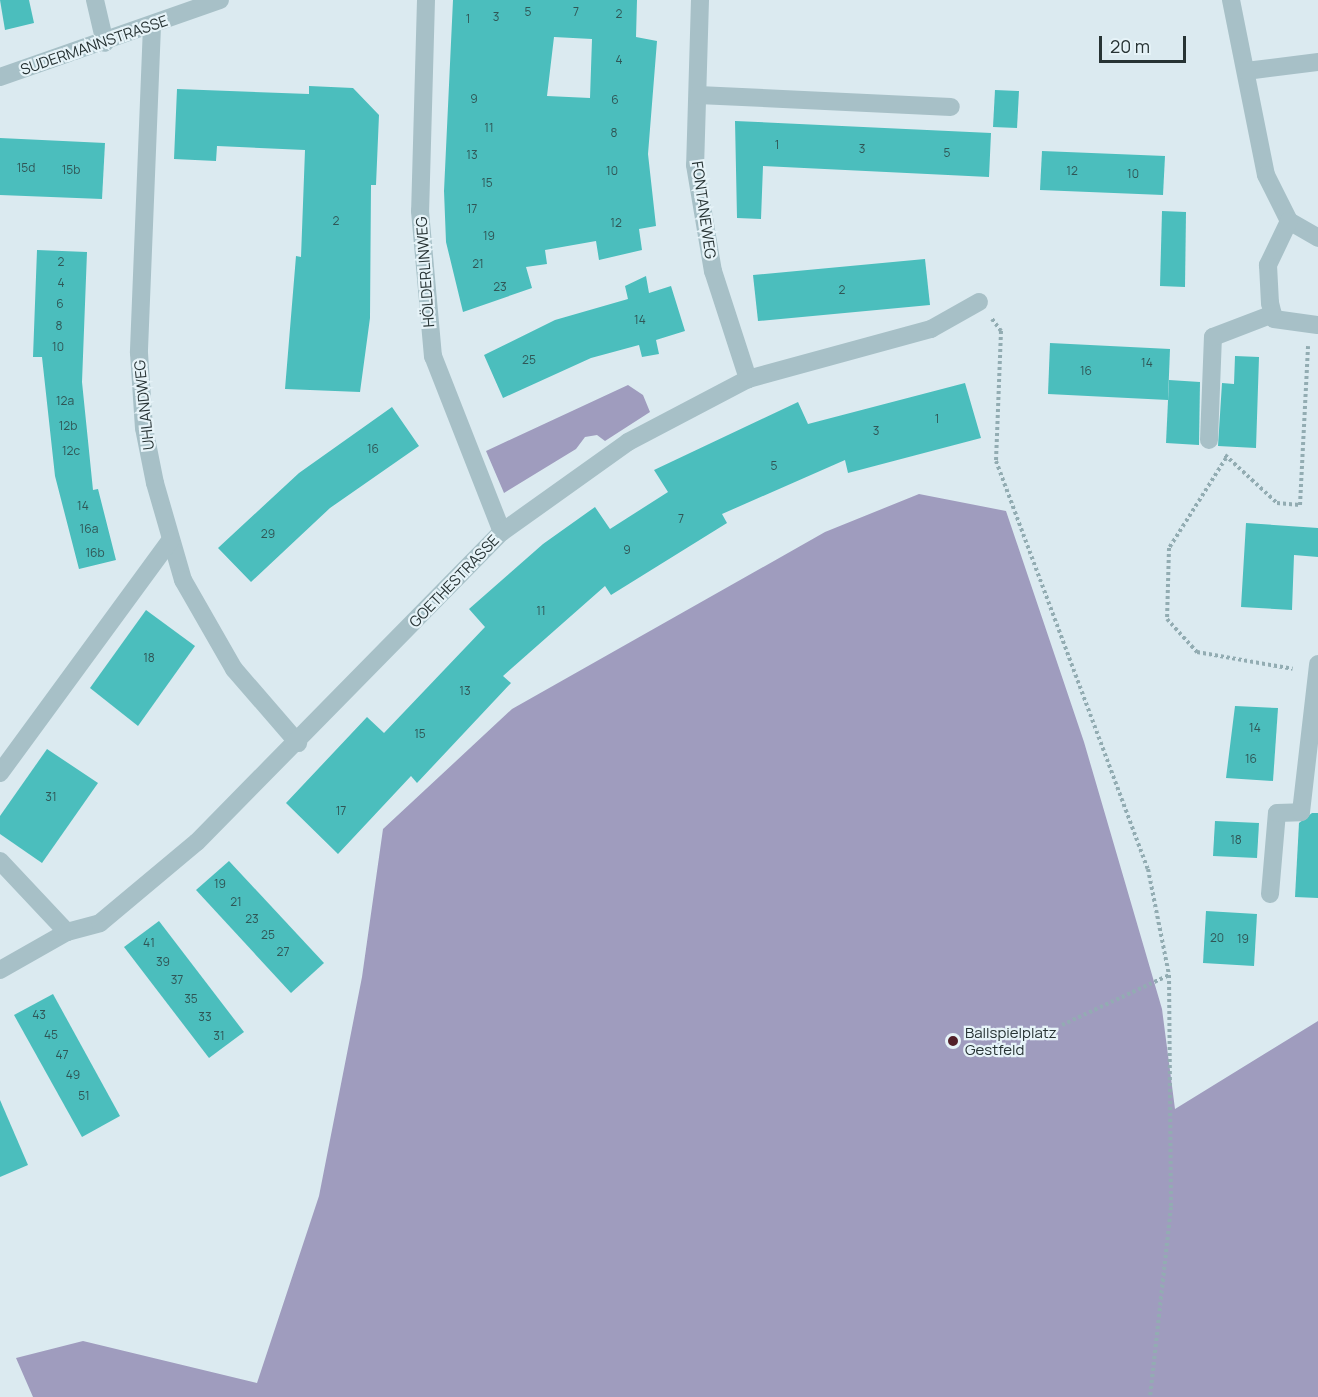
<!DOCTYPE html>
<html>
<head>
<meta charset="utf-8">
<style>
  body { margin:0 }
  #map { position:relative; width:1318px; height:1397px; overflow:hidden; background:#dbeaf0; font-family:Manrope,sans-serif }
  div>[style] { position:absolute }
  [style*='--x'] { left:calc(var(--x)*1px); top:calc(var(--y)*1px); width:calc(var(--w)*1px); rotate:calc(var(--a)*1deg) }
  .green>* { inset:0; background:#9f9cbe }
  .building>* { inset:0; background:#4bbebd }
  .path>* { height:4px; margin-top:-2px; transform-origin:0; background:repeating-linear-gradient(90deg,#92acb2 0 3px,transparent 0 6px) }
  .minor>* { height:18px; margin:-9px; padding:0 9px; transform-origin:9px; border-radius:9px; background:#a7c0c7 }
  .dots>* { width:16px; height:16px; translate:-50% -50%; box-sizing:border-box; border:3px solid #e6f3f8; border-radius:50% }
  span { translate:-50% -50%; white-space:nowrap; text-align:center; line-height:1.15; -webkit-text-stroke:4.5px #e6f3f8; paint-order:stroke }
  .number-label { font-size:12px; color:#305656 }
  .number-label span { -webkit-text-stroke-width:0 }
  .street-label { font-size:15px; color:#273334 }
  .poi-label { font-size:15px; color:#273334 }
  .left { translate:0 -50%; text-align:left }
  .scale { position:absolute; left:1099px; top:36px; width:87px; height:27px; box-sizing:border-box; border:3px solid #273334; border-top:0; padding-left:8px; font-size:18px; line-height:21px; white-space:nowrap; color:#273334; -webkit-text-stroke:4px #e6f3f8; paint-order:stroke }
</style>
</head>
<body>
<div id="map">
  <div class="green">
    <div style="clip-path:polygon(628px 385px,643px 395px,650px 412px,605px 441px,597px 435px,585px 437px,576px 449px,504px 493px,486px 451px)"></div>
    <div style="clip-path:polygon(919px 494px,1006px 511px,1084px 742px,1162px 1009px,1175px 1109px,1318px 1021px,1318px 1397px,33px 1397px,16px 1358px,83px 1341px,257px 1383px,319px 1196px,362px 977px,383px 829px,512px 709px,825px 532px)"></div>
  </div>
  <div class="building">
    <div style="clip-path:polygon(0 0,29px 0,34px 23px,5px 30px)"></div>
    <div style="clip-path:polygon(evenodd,453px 0,637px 0,636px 37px,657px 41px,648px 154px,656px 226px,639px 229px,642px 250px,599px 260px,596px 241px,545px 250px,547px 264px,526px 267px,532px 288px,463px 312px,446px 242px,444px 191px,453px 0,554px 37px,592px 39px,590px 98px,547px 96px,554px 37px)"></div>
    <div style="clip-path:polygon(309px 86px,353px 88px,379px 115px,376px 185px,371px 185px,370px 318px,360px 392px,285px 389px,296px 256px,301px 257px,305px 150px,217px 146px,216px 161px,174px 159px,177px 89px,309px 94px)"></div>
    <div style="clip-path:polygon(995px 90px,1019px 91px,1017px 128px,993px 127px)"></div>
    <div style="clip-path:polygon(735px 121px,991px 133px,989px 177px,763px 166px,761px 219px,737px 218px)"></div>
    <div style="clip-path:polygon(0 138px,105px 143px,102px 199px,0 195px)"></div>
    <div style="clip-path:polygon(1042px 151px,1165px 156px,1163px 195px,1040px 190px)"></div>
    <div style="clip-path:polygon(1162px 211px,1186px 212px,1185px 287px,1160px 286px)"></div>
    <div style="clip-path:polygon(37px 250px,87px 252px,82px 382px,93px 490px,98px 489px,116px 560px,79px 569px,55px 476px,42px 357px,33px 357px)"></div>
    <div style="clip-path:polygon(925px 259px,930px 305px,758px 321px,753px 275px)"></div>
    <div style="clip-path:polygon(646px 276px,649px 293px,671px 286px,685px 331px,656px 340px,659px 354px,642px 357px,639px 345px,591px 358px,503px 398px,484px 355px,555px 320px,628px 299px,625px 286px)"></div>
    <div style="clip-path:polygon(1050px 343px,1170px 349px,1168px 400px,1048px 394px)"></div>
    <div style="clip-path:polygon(1235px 356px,1259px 357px,1256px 448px,1218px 446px,1222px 383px,1234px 384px)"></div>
    <div style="clip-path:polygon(1169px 380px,1200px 382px,1199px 445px,1166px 443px)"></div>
    <div style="clip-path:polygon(965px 383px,981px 438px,848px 473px,845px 460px,722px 514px,727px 523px,611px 595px,605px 586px,503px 676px,511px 683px,417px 783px,411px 776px,338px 854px,286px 803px,367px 717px,384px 733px,485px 627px,469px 609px,543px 544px,595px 507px,610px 529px,668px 492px,654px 470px,798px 402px,808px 424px)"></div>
    <div style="clip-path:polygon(392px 407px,419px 446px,330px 508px,251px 582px,218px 548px,299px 473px)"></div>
    <div style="clip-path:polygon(1246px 523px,1318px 528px,1318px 557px,1294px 555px,1292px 610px,1241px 607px)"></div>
    <div style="clip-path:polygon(146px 610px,195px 646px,138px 726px,90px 688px)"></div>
    <div style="clip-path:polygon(1235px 706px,1278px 708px,1273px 781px,1226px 778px)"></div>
    <div style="clip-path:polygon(47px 749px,98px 783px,42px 863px,0 834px,0 816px)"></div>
    <div style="clip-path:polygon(1312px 813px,1318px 813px,1318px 898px,1295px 897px,1299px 823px)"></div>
    <div style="clip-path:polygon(1215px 821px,1259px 823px,1257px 858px,1213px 856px)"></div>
    <div style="clip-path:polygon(229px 861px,324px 963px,291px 993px,196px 890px)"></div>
    <div style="clip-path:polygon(1206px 911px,1257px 914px,1254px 966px,1203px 963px)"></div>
    <div style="clip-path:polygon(159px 921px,244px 1032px,209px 1058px,124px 947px)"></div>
    <div style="clip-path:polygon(53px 994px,120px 1116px,82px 1137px,14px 1015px)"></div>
    <div style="clip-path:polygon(0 1100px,28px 1165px,0 1177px)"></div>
  </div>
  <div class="path">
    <div style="--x:992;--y:319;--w:15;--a:53"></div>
    <div style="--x:1001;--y:331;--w:130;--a:92.2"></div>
    <div style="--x:996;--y:461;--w:435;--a:69.6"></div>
    <div style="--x:1148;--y:869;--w:108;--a:78.8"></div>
    <div style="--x:1169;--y:975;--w:232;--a:89.5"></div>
    <div style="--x:1171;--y:1207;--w:191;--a:96.3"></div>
    <div style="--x:1225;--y:455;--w:71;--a:42.7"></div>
    <div style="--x:1277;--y:503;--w:23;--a:5"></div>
    <div style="--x:1300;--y:505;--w:159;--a:-87.1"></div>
    <div style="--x:1226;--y:458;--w:107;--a:122.3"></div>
    <div style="--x:1169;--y:548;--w:71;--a:91.6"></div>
    <div style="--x:1167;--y:619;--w:45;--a:47.7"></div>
    <div style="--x:1197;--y:652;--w:97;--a:10"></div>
    <div style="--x:1062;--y:1025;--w:118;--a:-25"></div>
  </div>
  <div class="minor">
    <div style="--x:95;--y:0;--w:44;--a:76.9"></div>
    <div style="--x:426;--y:0;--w:211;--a:91.6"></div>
    <div style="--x:420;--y:211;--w:146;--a:84.9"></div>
    <div style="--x:433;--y:356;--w:189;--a:68.6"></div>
    <div style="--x:700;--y:0;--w:165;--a:91.7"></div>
    <div style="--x:695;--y:165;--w:108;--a:80.4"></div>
    <div style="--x:713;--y:271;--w:114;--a:72"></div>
    <div style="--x:1231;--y:0;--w:178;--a:78.7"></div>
    <div style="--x:1266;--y:175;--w:51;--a:63.4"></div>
    <div style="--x:1289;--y:221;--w:34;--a:30"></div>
    <div style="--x:152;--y:26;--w:327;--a:92.3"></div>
    <div style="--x:139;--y:353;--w:75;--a:86.2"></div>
    <div style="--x:144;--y:428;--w:56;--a:78.7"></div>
    <div style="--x:155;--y:483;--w:101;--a:73.9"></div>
    <div style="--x:183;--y:580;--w:103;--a:60.2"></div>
    <div style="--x:234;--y:669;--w:98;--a:49.1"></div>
    <div style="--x:1246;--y:71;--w:73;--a:-7.1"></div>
    <div style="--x:0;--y:77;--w:233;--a:-19.3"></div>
    <div style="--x:698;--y:95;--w:253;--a:2.7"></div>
    <div style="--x:1289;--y:221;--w:49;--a:115.5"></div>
    <div style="--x:1268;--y:265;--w:38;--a:87"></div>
    <div style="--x:1270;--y:303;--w:16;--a:76"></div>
    <div style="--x:1274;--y:319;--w:44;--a:7.8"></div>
    <div style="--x:1209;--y:440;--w:103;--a:-87.8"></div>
    <div style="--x:1213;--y:337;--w:64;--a:-21"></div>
    <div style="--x:0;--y:773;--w:288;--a:-53.8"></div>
    <div style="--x:0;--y:861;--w:98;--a:46.7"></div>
    <div style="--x:1270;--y:894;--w:81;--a:-85.1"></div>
    <div style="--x:1277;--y:813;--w:24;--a:-2"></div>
    <div style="--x:1301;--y:812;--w:149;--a:-83.4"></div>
    <div style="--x:0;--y:970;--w:77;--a:-29.6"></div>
    <div style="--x:67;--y:932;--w:34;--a:-15"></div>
    <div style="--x:100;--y:923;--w:126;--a:-39.9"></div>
    <div style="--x:197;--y:842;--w:435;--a:-45.5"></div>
    <div style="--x:502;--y:532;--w:155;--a:-35.5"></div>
    <div style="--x:628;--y:442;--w:136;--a:-27.7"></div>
    <div style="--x:748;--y:379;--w:190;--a:-15.3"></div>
    <div style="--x:931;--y:329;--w:55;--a:-29.4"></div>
  </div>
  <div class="dots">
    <div style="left:953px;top:1041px;background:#522029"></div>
  </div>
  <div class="number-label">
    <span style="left:528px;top:12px">5</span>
    <span style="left:576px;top:12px">7</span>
    <span style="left:619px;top:14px">2</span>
    <span style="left:496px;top:17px">3</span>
    <span style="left:468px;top:19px">1</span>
    <span style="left:619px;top:60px">4</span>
    <span style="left:474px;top:99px">9</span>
    <span style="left:615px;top:100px">6</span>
    <span style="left:489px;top:128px">11</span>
    <span style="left:614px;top:133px">8</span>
    <span style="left:777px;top:145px">1</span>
    <span style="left:862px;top:149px">3</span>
    <span style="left:947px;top:153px">5</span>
    <span style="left:472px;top:155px">13</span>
    <span style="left:26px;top:168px">15d</span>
    <span style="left:71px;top:170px">15b</span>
    <span style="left:612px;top:171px">10</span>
    <span style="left:1072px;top:171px">12</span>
    <span style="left:1133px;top:174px">10</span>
    <span style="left:487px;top:183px">15</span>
    <span style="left:472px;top:209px">17</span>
    <span style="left:336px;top:221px">2</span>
    <span style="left:616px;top:223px">12</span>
    <span style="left:489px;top:236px">19</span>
    <span style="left:61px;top:262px">2</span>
    <span style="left:478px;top:264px">21</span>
    <span style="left:61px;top:283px">4</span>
    <span style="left:500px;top:287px">23</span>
    <span style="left:842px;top:290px">2</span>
    <span style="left:60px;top:304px">6</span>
    <span style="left:640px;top:320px">14</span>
    <span style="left:59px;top:326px">8</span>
    <span style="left:58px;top:347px">10</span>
    <span style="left:529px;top:360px">25</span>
    <span style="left:1147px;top:363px">14</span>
    <span style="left:1086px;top:371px">16</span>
    <span style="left:65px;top:401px">12a</span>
    <span style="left:937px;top:419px">1</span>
    <span style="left:68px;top:426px">12b</span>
    <span style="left:876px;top:431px">3</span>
    <span style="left:373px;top:449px">16</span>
    <span style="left:71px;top:451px">12c</span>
    <span style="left:774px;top:466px">5</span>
    <span style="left:83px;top:506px">14</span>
    <span style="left:681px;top:519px">7</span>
    <span style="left:89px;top:529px">16a</span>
    <span style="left:268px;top:534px">29</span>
    <span style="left:627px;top:550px">9</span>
    <span style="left:95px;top:553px">16b</span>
    <span style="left:541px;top:611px">11</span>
    <span style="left:149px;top:658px">18</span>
    <span style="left:465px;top:691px">13</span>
    <span style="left:1255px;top:728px">14</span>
    <span style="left:420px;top:734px">15</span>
    <span style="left:1251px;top:759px">16</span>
    <span style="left:51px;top:797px">31</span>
    <span style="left:341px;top:811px">17</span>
    <span style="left:1236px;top:840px">18</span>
    <span style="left:220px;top:884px">19</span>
    <span style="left:236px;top:902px">21</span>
    <span style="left:252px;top:919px">23</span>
    <span style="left:268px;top:935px">25</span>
    <span style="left:1217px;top:938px">20</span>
    <span style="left:1243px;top:939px">19</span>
    <span style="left:149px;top:943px">41</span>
    <span style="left:283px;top:952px">27</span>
    <span style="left:163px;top:962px">39</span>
    <span style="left:177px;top:980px">37</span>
    <span style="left:191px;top:999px">35</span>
    <span style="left:39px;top:1015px">43</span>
    <span style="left:205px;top:1017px">33</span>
    <span style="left:51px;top:1035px">45</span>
    <span style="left:219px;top:1036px">31</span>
    <span style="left:62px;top:1055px">47</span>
    <span style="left:73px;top:1075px">49</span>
    <span style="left:84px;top:1096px">51</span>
  </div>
  <div class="street-label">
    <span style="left:94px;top:45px;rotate:-19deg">SUDERMANNSTRASSE</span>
    <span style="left:704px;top:210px;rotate:82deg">FONTANEWEG</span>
    <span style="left:425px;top:272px;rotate:-94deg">HÖLDERLINWEG</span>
    <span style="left:144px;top:405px;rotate:-96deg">UHLANDWEG</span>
    <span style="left:454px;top:581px;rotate:-46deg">GOETHESTRASSE</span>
  </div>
  <div class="poi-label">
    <span class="left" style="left:965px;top:1041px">Ballspielplatz<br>Gestfeld</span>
  </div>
  <div class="scale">20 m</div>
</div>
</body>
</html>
